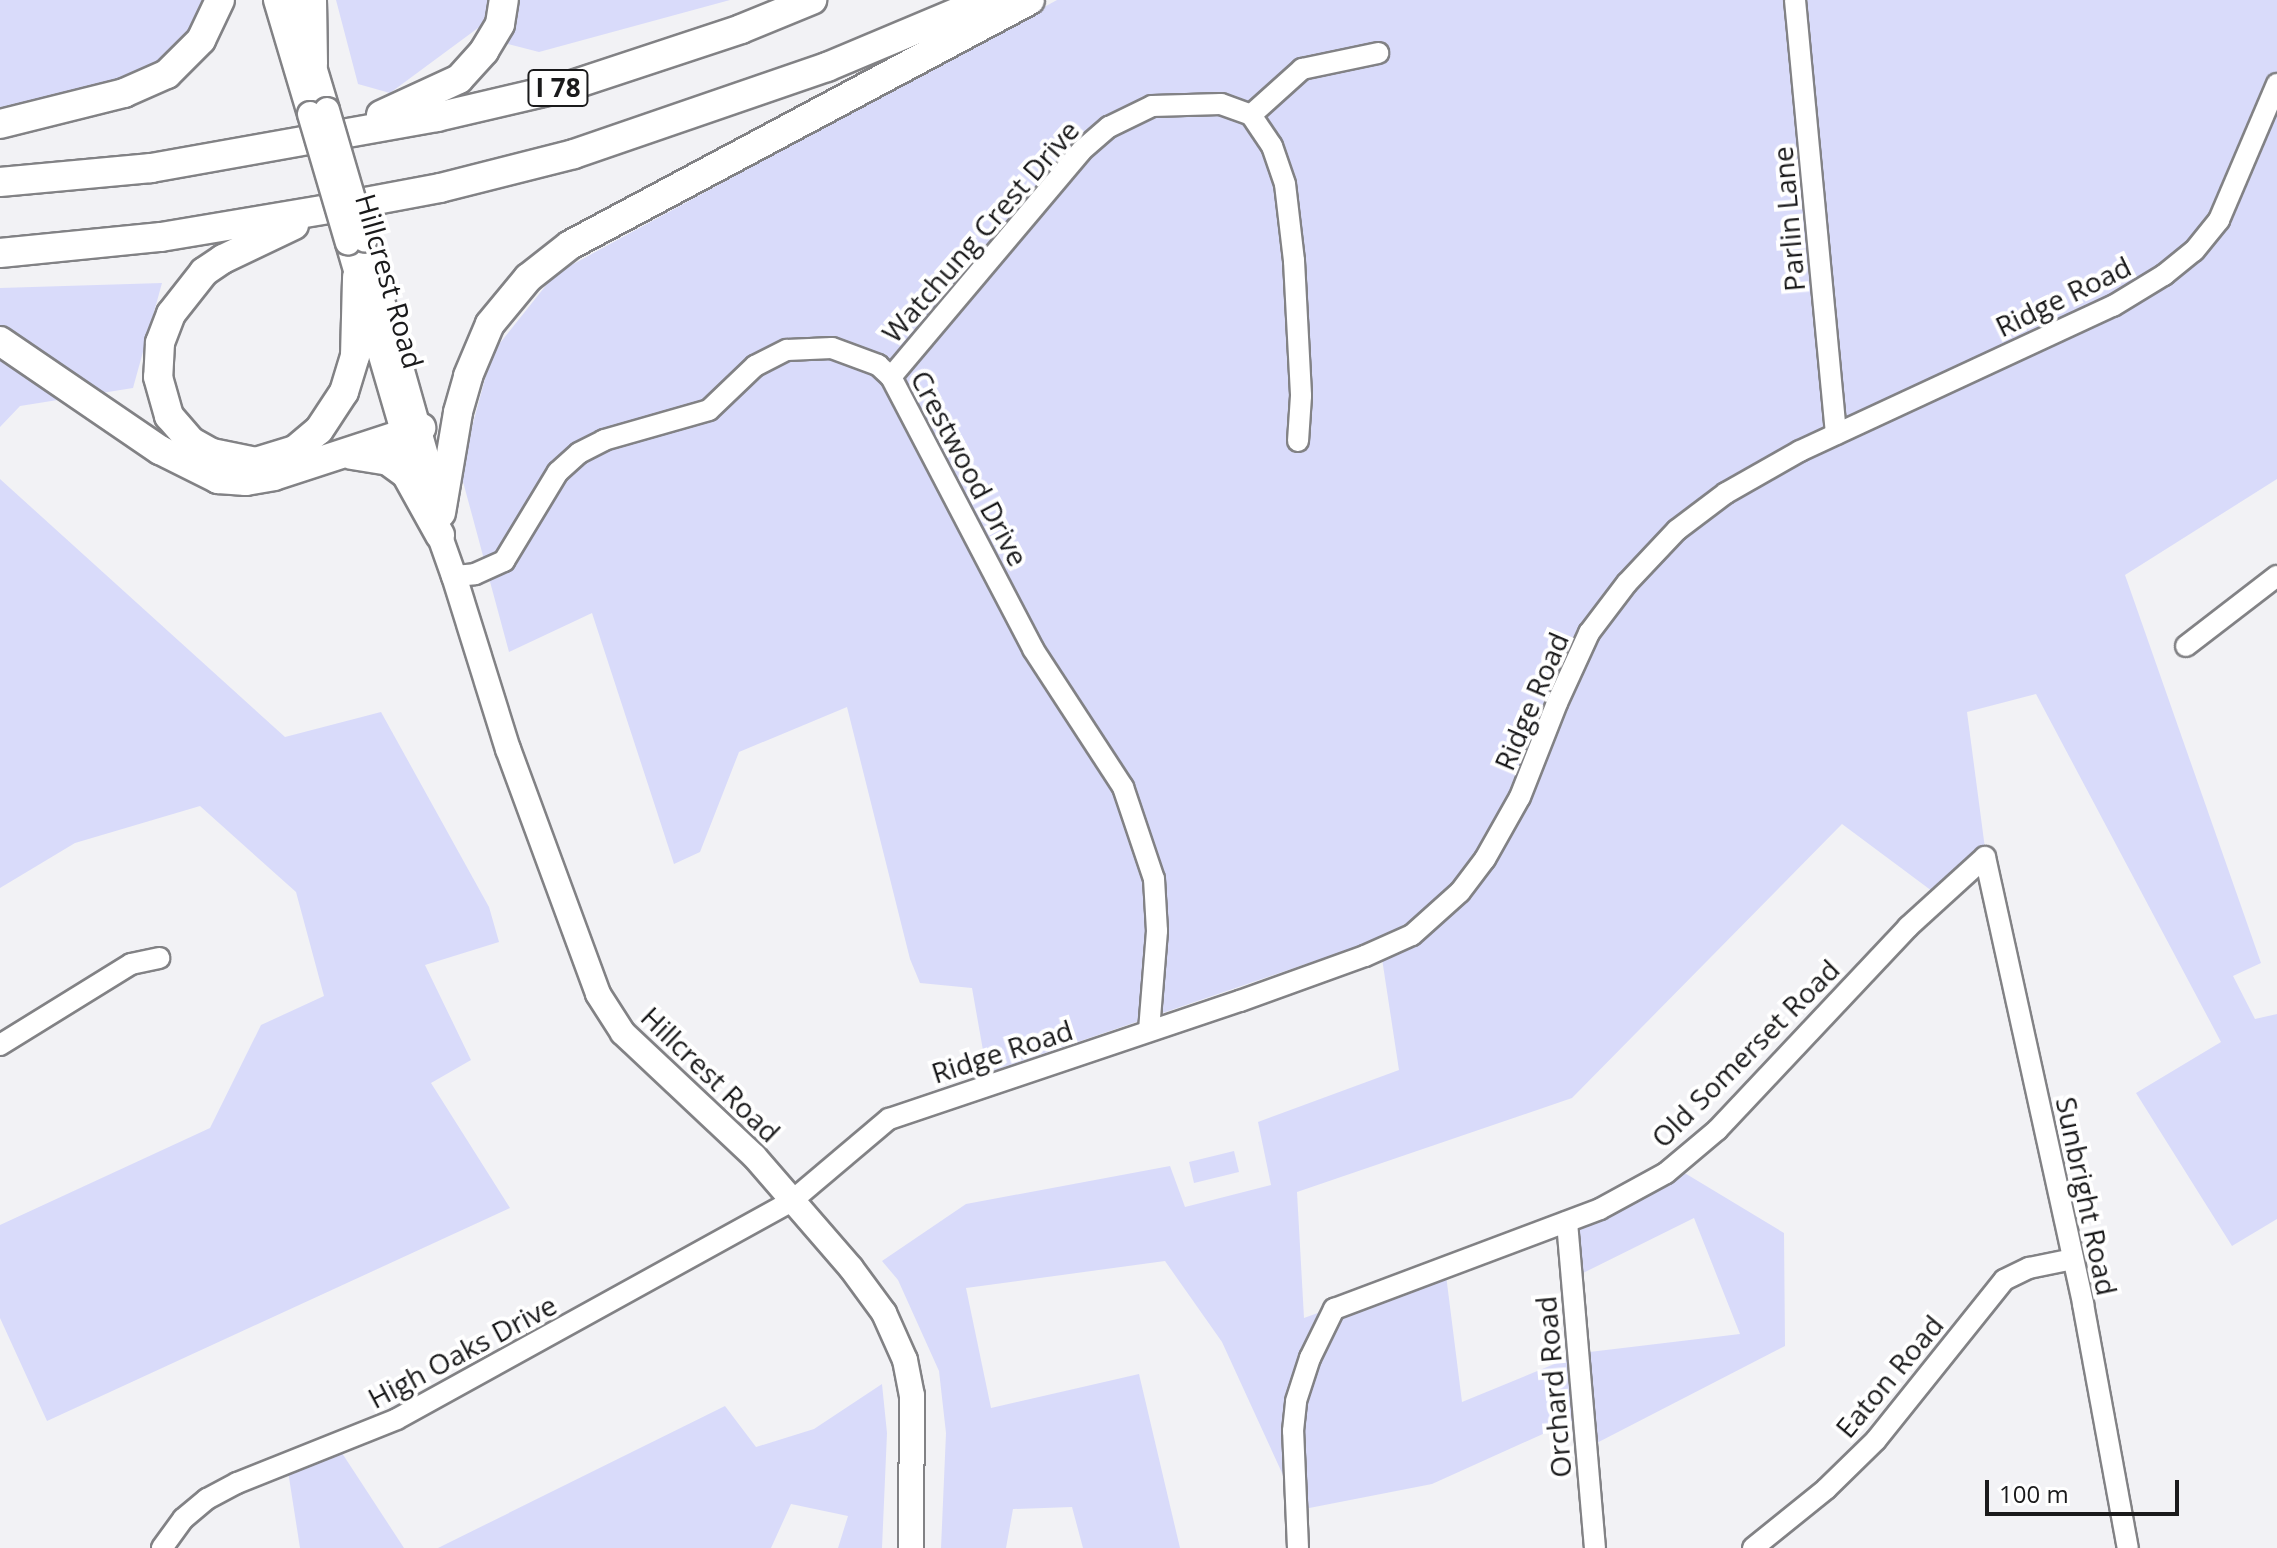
<!DOCTYPE html>
<html>
<head>
<meta charset="utf-8">
<style>
  body { margin:0 }
  #map { position:relative; width:2277px; height:1548px; overflow:hidden; background:#f2f2f5; font-family:"Open Sans",sans-serif }
  div>[style] { position:absolute }
  [style*='--x'] { left:calc(var(--x)*1px); top:calc(var(--y)*1px); width:calc(var(--w)*1px); rotate:calc(var(--a)*1deg) }
  .green>* { inset:0; background:#d9dbfa }
  .roads { filter:drop-shadow(2px 0 #828285) drop-shadow(-2px 0 #828285) drop-shadow(0 2px #828285) drop-shadow(0 -2px #828285) }
  .minor>* { height:20px; margin:-10px; padding:0 10px; transform-origin:10px; border-radius:10px; background:#fff }
  .major>* { height:24px; margin:-12px; padding:0 12px; transform-origin:12px; border-radius:12px; background:#fff }
  .highway>* { height:28px; margin:-14px; padding:0 14px; transform-origin:14px; border-radius:14px; background:#fff }
  .bridges { filter:drop-shadow(2px 0 #828285) drop-shadow(-2px 0 #828285) drop-shadow(0 2px #828285) drop-shadow(0 -2px #828285) }
  .major-bridge>* { height:24px; margin:-12px; padding:0 12px; transform-origin:12px; border-radius:12px; background:#fff }
  span { translate:-50% -50%; white-space:nowrap; text-align:center; line-height:1.15; -webkit-text-stroke:8px #fff; paint-order:stroke }
  .shield-label span { padding:2px 6px; background:#fff; border:2px solid; border-radius:6px; -webkit-text-stroke-width:0 }
  .shield-label { font-size:26px; color:#1a1a1b; font-weight:700 }
  .street-label { font-size:28px; color:#1a1a1b }
  .scale { position:absolute; left:1985px; top:1480px; width:194px; height:36px; box-sizing:border-box; border:4px solid #1a1a1b; border-top:0; padding-left:10px; font-size:24px; line-height:28px; white-space:nowrap; color:#1a1a1b; -webkit-text-stroke:6px #fff; paint-order:stroke }
</style>
</head>
<body>
<div id="map">
  <div class="green">
    <div style="clip-path:polygon(0 0,209px 0,203px 31px,141px 84px,0 116px)"></div>
    <div style="clip-path:polygon(336px 0,730px 0,539px 52px,508px 44px,478px 28px,390px 93px,358px 84px)"></div>
    <div style="clip-path:polygon(1057px 0,2277px 0,2277px 479px,2125px 575px,2261px 963px,2233px 976px,2255px 1019px,2277px 1014px,2277px 1219px,2232px 1246px,2136px 1093px,2221px 1042px,2036px 694px,1967px 712px,1986px 856px,1940px 897px,1842px 824px,1572px 1098px,1297px 1192px,1304px 1318px,1445px 1267px,1462px 1402px,1581px 1353px,1740px 1334px,1694px 1218px,1573px 1278px,1573px 1225px,1678px 1169px,1784px 1233px,1785px 1346px,1587px 1448px,1585px 1415px,1432px 1484px,1299px 1510px,1222px 1342px,1165px 1261px,966px 1288px,991px 1408px,1139px 1374px,1180px 1548px,1083px 1548px,1072px 1507px,1013px 1509px,1006px 1548px,941px 1548px,946px 1433px,939px 1371px,898px 1280px,882px 1261px,966px 1204px,1170px 1166px,1185px 1207px,1271px 1185px,1258px 1122px,1399px 1070px,1379px 939px,987px 1073px,972px 988px,920px 983px,910px 959px,847px 707px,739px 752px,700px 852px,674px 864px,592px 613px,509px 652px,455px 452px,466px 449px,492px 353px,555px 274px)"></div>
    <div style="clip-path:polygon(162px 283px,133px 388px,20px 406px,0 427px,0 288px)"></div>
    <div style="clip-path:polygon(0 479px,285px 737px,381px 712px,489px 907px,499px 942px,425px 965px,471px 1060px,431px 1083px,510px 1208px,47px 1421px,0 1318px,0 1225px,210px 1128px,261px 1025px,324px 996px,296px 892px,200px 806px,75px 843px,0 888px)"></div>
    <div style="clip-path:polygon(1234px 1151px,1239px 1172px,1194px 1183px,1189px 1162px)"></div>
    <div style="clip-path:polygon(882px 1384px,887px 1433px,882px 1548px,838px 1548px,848px 1516px,791px 1504px,771px 1548px,438px 1548px,725px 1406px,756px 1447px,814px 1429px)"></div>
    <div style="clip-path:polygon(340px 1450px,404px 1548px,300px 1548px,288px 1471px)"></div>
  </div>
  <div class="roads">
    <div class="minor">
      <div style="--x:1795;--y:0;--w:436;--a:84.6"></div>
      <div style="--x:1251;--y:115;--w:69;--a:-42"></div>
      <div style="--x:1302;--y:69;--w:78;--a:-11.9"></div>
      <div style="--x:891;--y:377;--w:295;--a:-49.9"></div>
      <div style="--x:1081;--y:151;--w:37;--a:-41"></div>
      <div style="--x:1109;--y:127;--w:48;--a:-26"></div>
      <div style="--x:1152;--y:106;--w:69;--a:-1.7"></div>
      <div style="--x:1221;--y:104;--w:32;--a:20"></div>
      <div style="--x:1251;--y:115;--w:37;--a:56"></div>
      <div style="--x:1272;--y:146;--w:40;--a:71.1"></div>
      <div style="--x:1285;--y:184;--w:78;--a:83.3"></div>
      <div style="--x:1294;--y:261;--w:135;--a:87"></div>
      <div style="--x:1301;--y:396;--w:45;--a:93.8"></div>
      <div style="--x:454;--y:576;--w:21;--a:-5"></div>
      <div style="--x:475;--y:574;--w:32;--a:-24"></div>
      <div style="--x:504;--y:561;--w:104;--a:-58.8"></div>
      <div style="--x:558;--y:472;--w:28;--a:-42"></div>
      <div style="--x:579;--y:453;--w:28;--a:-27"></div>
      <div style="--x:604;--y:440;--w:109;--a:-15.9"></div>
      <div style="--x:709;--y:410;--w:64;--a:-43.7"></div>
      <div style="--x:755;--y:366;--w:36;--a:-27"></div>
      <div style="--x:787;--y:350;--w:45;--a:-2.5"></div>
      <div style="--x:832;--y:348;--w:49;--a:20.3"></div>
      <div style="--x:878;--y:365;--w:18;--a:43"></div>
      <div style="--x:891;--y:377;--w:307;--a:62.4"></div>
      <div style="--x:1033;--y:649;--w:165;--a:56.9"></div>
      <div style="--x:1123;--y:787;--w:97;--a:71.4"></div>
      <div style="--x:1154;--y:879;--w:52;--a:86.7"></div>
      <div style="--x:1157;--y:931;--w:100;--a:94.6"></div>
      <div style="--x:2186;--y:646;--w:115;--a:-37.6"></div>
      <div style="--x:0;--y:1045;--w:154;--a:-31.7"></div>
      <div style="--x:131;--y:964;--w:29;--a:-12"></div>
      <div style="--x:1567;--y:1222;--w:327;--a:85.1"></div>
      <div style="--x:162;--y:1548;--w:36;--a:-54"></div>
      <div style="--x:183;--y:1519;--w:31;--a:-40"></div>
      <div style="--x:207;--y:1499;--w:34;--a:-28"></div>
      <div style="--x:237;--y:1483;--w:172;--a:-21.8"></div>
      <div style="--x:397;--y:1419;--w:453;--a:-28.9"></div>
      <div style="--x:793;--y:1200;--w:126;--a:-40.2"></div>
      <div style="--x:889;--y:1119;--w:370;--a:-18.6"></div>
      <div style="--x:1240;--y:1001;--w:133;--a:-19.8"></div>
      <div style="--x:1365;--y:956;--w:51;--a:-24.1"></div>
      <div style="--x:1412;--y:935;--w:64;--a:-41.9"></div>
      <div style="--x:1460;--y:892;--w:41;--a:-52.9"></div>
      <div style="--x:1485;--y:859;--w:71;--a:-60.6"></div>
      <div style="--x:1520;--y:797;--w:101;--a:-68.5"></div>
      <div style="--x:1557;--y:703;--w:77;--a:-65.4"></div>
      <div style="--x:1589;--y:633;--w:63;--a:-52.8"></div>
      <div style="--x:1627;--y:583;--w:73;--a:-46.7"></div>
      <div style="--x:1677;--y:530;--w:61;--a:-37.1"></div>
      <div style="--x:1726;--y:493;--w:85;--a:-29.6"></div>
      <div style="--x:1800;--y:451;--w:345;--a:-24.9"></div>
      <div style="--x:2113;--y:306;--w:60;--a:-31.3"></div>
      <div style="--x:2164;--y:275;--w:38;--a:-39"></div>
      <div style="--x:2194;--y:251;--w:40;--a:-51"></div>
      <div style="--x:2219;--y:220;--w:148;--a:-66.9"></div>
      <div style="--x:1298;--y:1548;--w:117;--a:-92.4"></div>
      <div style="--x:1293;--y:1431;--w:30;--a:-84"></div>
      <div style="--x:1296;--y:1401;--w:45;--a:-72"></div>
      <div style="--x:1310;--y:1358;--w:55;--a:-63.9"></div>
      <div style="--x:1334;--y:1309;--w:284;--a:-20.6"></div>
      <div style="--x:1600;--y:1209;--w:75;--a:-28.6"></div>
      <div style="--x:1666;--y:1173;--w:67;--a:-40.1"></div>
      <div style="--x:1717;--y:1130;--w:279;--a:-46.7"></div>
      <div style="--x:1908;--y:927;--w:104;--a:-42.3"></div>
      <div style="--x:1985;--y:857;--w:458;--a:77.6"></div>
      <div style="--x:2083;--y:1304;--w:248;--a:79.6"></div>
      <div style="--x:1753;--y:1548;--w:94;--a:-38.9"></div>
      <div style="--x:1826;--y:1489;--w:70;--a:-44.4"></div>
      <div style="--x:1876;--y:1440;--w:205;--a:-51.3"></div>
      <div style="--x:2004;--y:1280;--w:28;--a:-26"></div>
      <div style="--x:2029;--y:1268;--w:45;--a:-11.6"></div>
    </div>
    <div class="major">
      <div style="--x:276;--y:0;--w:119;--a:73.4"></div>
      <div style="--x:294;--y:0;--w:115;--a:73.3"></div>
      <div style="--x:365;--y:240;--w:245;--a:74.2"></div>
      <div style="--x:348;--y:243;--w:200;--a:73.7"></div>
      <div style="--x:404;--y:435;--w:150;--a:70.5"></div>
      <div style="--x:454;--y:576;--w:181;--a:72.7"></div>
      <div style="--x:508;--y:749;--w:261;--a:69.8"></div>
      <div style="--x:598;--y:994;--w:46;--a:57.3"></div>
      <div style="--x:623;--y:1033;--w:180;--a:43.2"></div>
      <div style="--x:754;--y:1156;--w:148;--a:49.1"></div>
      <div style="--x:851;--y:1268;--w:56;--a:53.7"></div>
      <div style="--x:884;--y:1313;--w:51;--a:65.9"></div>
      <div style="--x:905;--y:1360;--w:36;--a:79"></div>
      <div style="--x:912;--y:1395;--w:153;--a:90.4"></div>
    </div>
    <div class="highway">
      <div style="--x:312;--y:0;--w:64;--a:89.1"></div>
      <div style="--x:381;--y:115;--w:86;--a:-24.8"></div>
      <div style="--x:459;--y:79;--w:38;--a:-48"></div>
      <div style="--x:484;--y:51;--w:31;--a:-59"></div>
      <div style="--x:500;--y:24;--w:24;--a:-81"></div>
      <div style="--x:0;--y:124;--w:128;--a:-14"></div>
      <div style="--x:124;--y:93;--w:47;--a:-23.8"></div>
      <div style="--x:167;--y:74;--w:48;--a:-45"></div>
      <div style="--x:201;--y:40;--w:44;--a:-64.6"></div>
      <div style="--x:0;--y:182;--w:152;--a:-5.3"></div>
      <div style="--x:151;--y:168;--w:291;--a:-10.1"></div>
      <div style="--x:437;--y:117;--w:136;--a:-13.2"></div>
      <div style="--x:569;--y:86;--w:181;--a:-18.3"></div>
      <div style="--x:741;--y:29;--w:77;--a:-22.2"></div>
      <div style="--x:294;--y:225;--w:79;--a:154.4"></div>
      <div style="--x:223;--y:259;--w:23;--a:146"></div>
      <div style="--x:204;--y:272;--w:53;--a:128.2"></div>
      <div style="--x:171;--y:314;--w:31;--a:111"></div>
      <div style="--x:160;--y:343;--w:34;--a:93"></div>
      <div style="--x:158;--y:377;--w:41;--a:74.2"></div>
      <div style="--x:169;--y:416;--w:35;--a:49"></div>
      <div style="--x:192;--y:442;--w:23;--a:29"></div>
      <div style="--x:212;--y:453;--w:45;--a:11.6"></div>
      <div style="--x:256;--y:462;--w:41;--a:-17.1"></div>
      <div style="--x:295;--y:450;--w:31;--a:-40"></div>
      <div style="--x:319;--y:430;--w:45;--a:-56.7"></div>
      <div style="--x:344;--y:392;--w:38;--a:-73"></div>
      <div style="--x:355;--y:356;--w:79;--a:-88.5"></div>
      <div style="--x:0;--y:253;--w:162;--a:-5.7"></div>
      <div style="--x:161;--y:237;--w:169;--a:-9.5"></div>
      <div style="--x:328;--y:209;--w:114;--a:-10.6"></div>
      <div style="--x:440;--y:188;--w:138;--a:-14.2"></div>
      <div style="--x:574;--y:154;--w:268;--a:-19"></div>
      <div style="--x:827;--y:67;--w:173;--a:-22.8"></div>
      <div style="--x:0;--y:341;--w:194;--a:34.3"></div>
      <div style="--x:160;--y:450;--w:65;--a:26.6"></div>
      <div style="--x:218;--y:479;--w:28;--a:4"></div>
      <div style="--x:246;--y:481;--w:28;--a:-10"></div>
      <div style="--x:274;--y:476;--w:155;--a:-18.1"></div>
      <div style="--x:352;--y:455;--w:36;--a:9"></div>
      <div style="--x:388;--y:461;--w:22;--a:36"></div>
      <div style="--x:406;--y:474;--w:70;--a:60.9"></div>
      <div style="--x:441;--y:513;--w:102;--a:-80.4"></div>
      <div style="--x:458;--y:412;--w:37;--a:-74"></div>
      <div style="--x:468;--y:376;--w:56;--a:-67.1"></div>
      <div style="--x:490;--y:324;--w:60;--a:-50.4"></div>
      <div style="--x:528;--y:278;--w:53;--a:-38.2"></div>
      <div style="--x:570;--y:245;--w:521;--a:-28.04"></div>
    </div>
  </div>
  <div class="bridges">
    <div class="major-bridge">
      <div style="--x:327;--y:110;--w:135;--a:73.7"></div>
      <div style="--x:310;--y:114;--w:134;--a:73.6"></div>
    </div>
  </div>
  <div class="shield-label">
    <span style="left:558px;top:88px">I 78</span>
  </div>
  <div class="street-label">
    <span style="left:1788px;top:219px;rotate:-95deg">Parlin Lane</span>
    <span style="left:980px;top:231px;rotate:-49deg">Watchung Crest Drive</span>
    <span style="left:390px;top:281px;rotate:74deg">Hillcrest Road</span>
    <span style="left:2063px;top:296px;rotate:-26deg">Ridge Road</span>
    <span style="left:970px;top:468px;rotate:62deg">Crestwood Drive</span>
    <span style="left:1531px;top:701px;rotate:-67deg">Ridge Road</span>
    <span style="left:1002px;top:1051px;rotate:-18deg">Ridge Road</span>
    <span style="left:1745px;top:1053px;rotate:-45deg">Old Somerset Road</span>
    <span style="left:711px;top:1074px;rotate:44deg">Hillcrest Road</span>
    <span style="left:2087px;top:1196px;rotate:78deg">Sunbright Road</span>
    <span style="left:462px;top:1351px;rotate:-28deg">High Oaks Drive</span>
    <span style="left:1889px;top:1376px;rotate:-50deg">Eaton Road</span>
    <span style="left:1553px;top:1387px;rotate:-95deg">Orchard Road</span>
  </div>
  <div class="scale">100 m</div>
</div>
</body>
</html>
